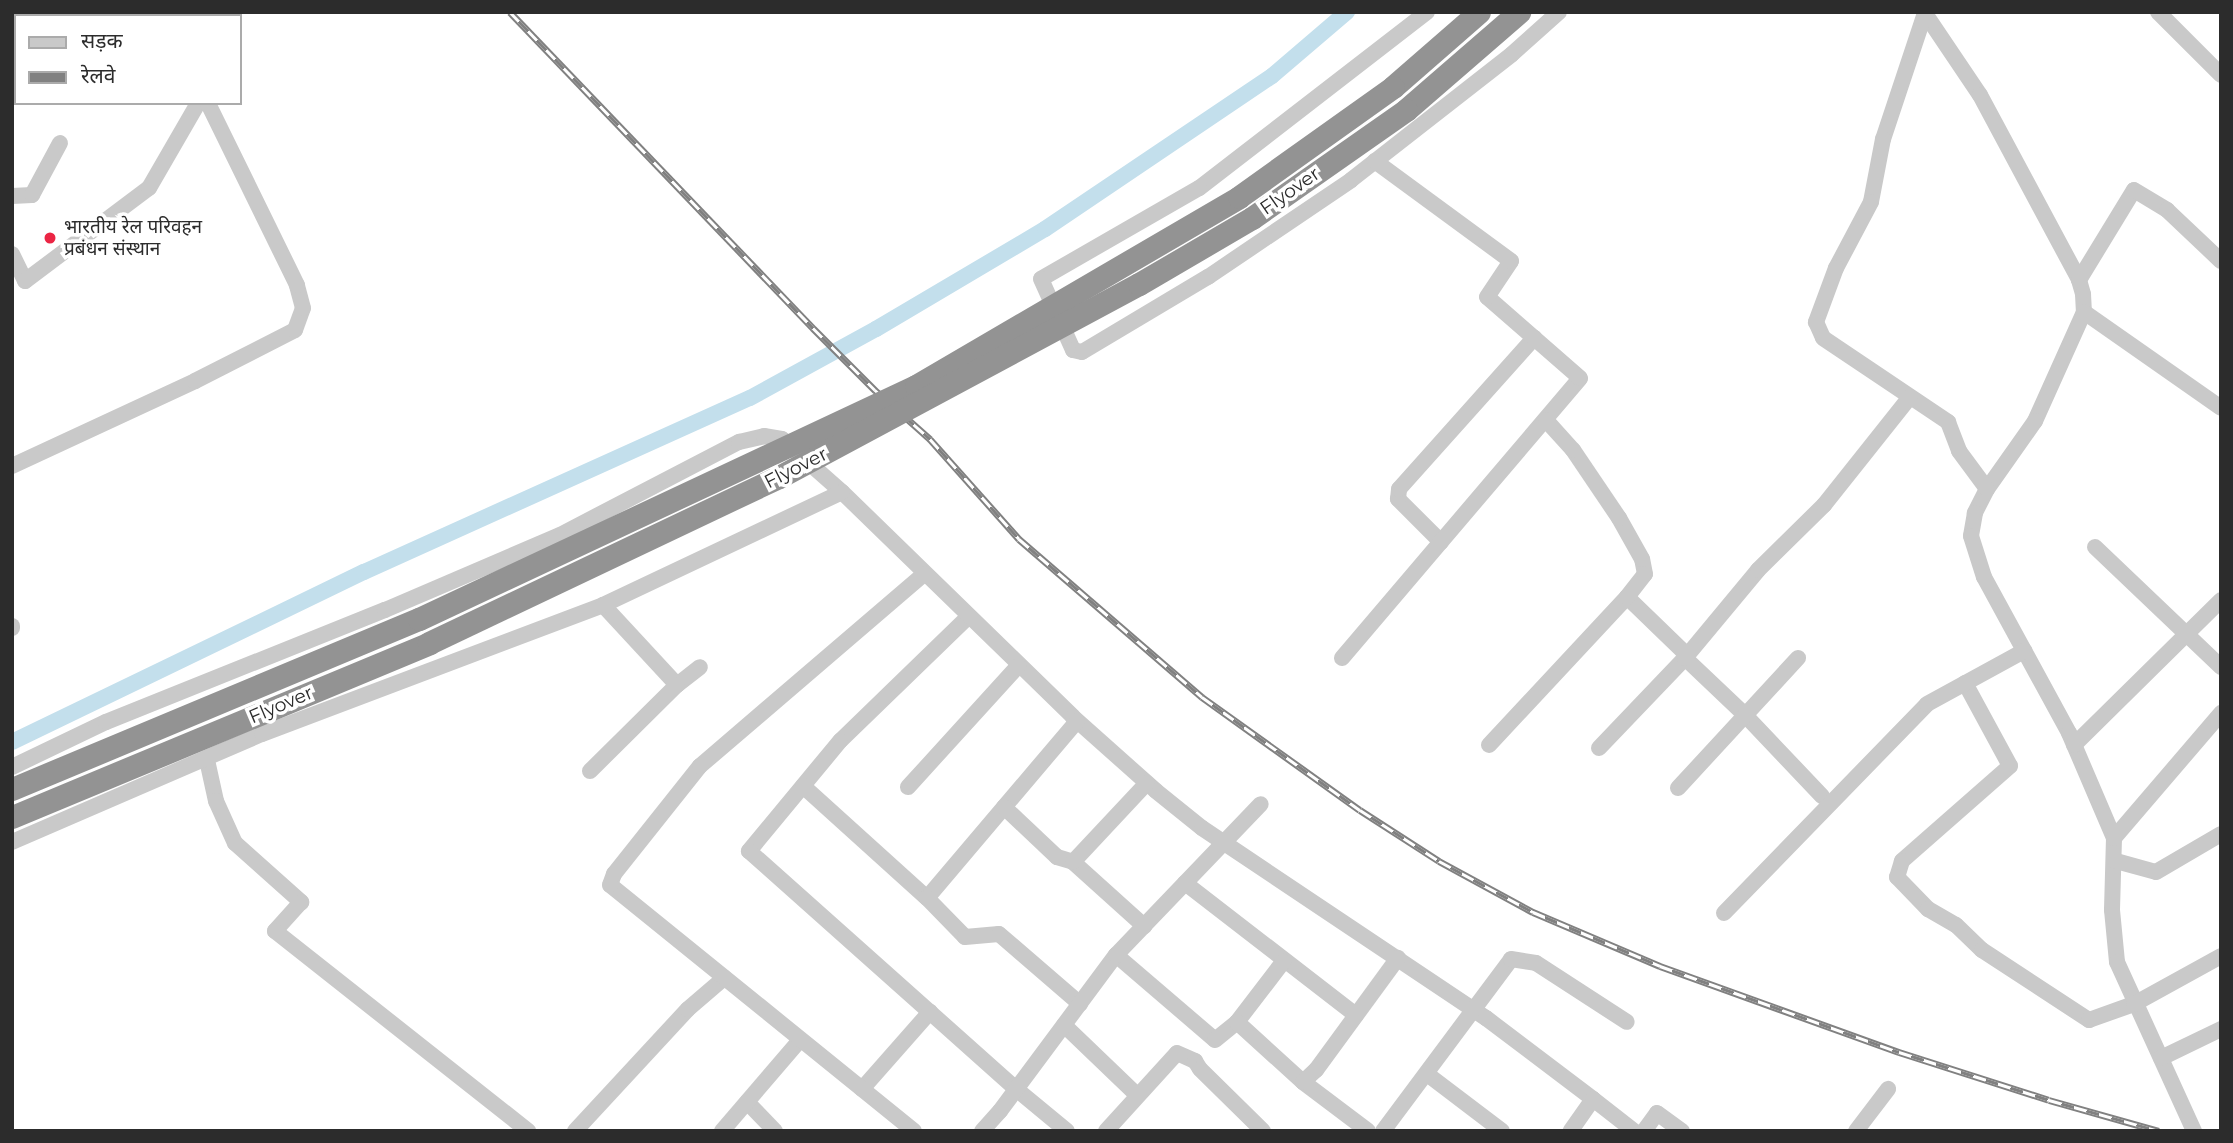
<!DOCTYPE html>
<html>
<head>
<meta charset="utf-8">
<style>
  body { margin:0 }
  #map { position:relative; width:2233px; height:1143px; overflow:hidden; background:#fff; font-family:Montserrat,"Noto Sans Devanagari",sans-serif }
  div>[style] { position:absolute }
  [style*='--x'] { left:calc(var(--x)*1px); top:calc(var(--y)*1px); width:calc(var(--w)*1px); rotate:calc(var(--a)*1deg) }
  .canal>* { height:16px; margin:-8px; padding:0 8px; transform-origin:8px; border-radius:8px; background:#c3dfec }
  .minor>* { height:16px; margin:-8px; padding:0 8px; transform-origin:8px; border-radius:8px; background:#c9c9c9 }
  .highway>* { height:23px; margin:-11.5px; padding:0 11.5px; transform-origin:11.5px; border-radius:11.5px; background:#939393 }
  .rail>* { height:7px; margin-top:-3.5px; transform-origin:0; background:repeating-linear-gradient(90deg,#fff 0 13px,#818181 0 26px); box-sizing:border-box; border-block:2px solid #818181 }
  .highway-bridge>* { height:23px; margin:-11.5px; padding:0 11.5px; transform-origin:11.5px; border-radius:11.5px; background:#939393 }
  .dots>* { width:19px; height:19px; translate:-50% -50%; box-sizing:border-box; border:4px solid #fff; border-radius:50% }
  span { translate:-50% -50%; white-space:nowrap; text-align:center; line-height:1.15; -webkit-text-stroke:7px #fff; paint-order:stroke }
  .street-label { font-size:19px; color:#2c2c2c }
  .poi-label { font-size:19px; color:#2c2c2c }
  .left { translate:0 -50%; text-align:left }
  .frame { position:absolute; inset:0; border:14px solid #2c2c2c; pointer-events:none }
  .legend { position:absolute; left:14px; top:14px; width:228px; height:91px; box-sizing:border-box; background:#fff; border:2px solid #ababab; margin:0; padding:9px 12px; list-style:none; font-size:21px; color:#2c2c2c }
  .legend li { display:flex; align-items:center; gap:14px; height:35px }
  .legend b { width:35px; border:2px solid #ababab }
</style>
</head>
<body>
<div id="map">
  <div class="canal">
    <div style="--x:12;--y:742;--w:391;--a:-25.8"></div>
    <div style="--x:364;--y:572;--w:423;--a:-24.3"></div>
    <div style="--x:750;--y:398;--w:144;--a:-28.7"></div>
    <div style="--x:876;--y:329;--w:196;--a:-30.6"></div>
    <div style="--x:1045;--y:229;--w:274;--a:-34"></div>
    <div style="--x:1272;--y:76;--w:99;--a:-40.5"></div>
  </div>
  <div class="minor">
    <div style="--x:161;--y:12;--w:4;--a:63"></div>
    <div style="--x:1427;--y:12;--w:288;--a:142.3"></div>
    <div style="--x:1199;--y:188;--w:182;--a:150.1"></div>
    <div style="--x:1041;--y:279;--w:78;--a:65.7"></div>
    <div style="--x:1073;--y:350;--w:9;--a:13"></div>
    <div style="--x:1082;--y:352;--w:147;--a:-30.8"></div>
    <div style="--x:1208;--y:277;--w:173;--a:-34.1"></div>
    <div style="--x:1351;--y:180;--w:204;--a:-38"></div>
    <div style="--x:1512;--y:54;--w:63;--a:-41.8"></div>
    <div style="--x:1924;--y:12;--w:100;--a:56"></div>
    <div style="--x:1980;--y:95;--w:210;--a:61.8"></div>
    <div style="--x:2079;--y:280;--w:15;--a:74"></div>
    <div style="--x:2083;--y:294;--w:18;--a:87"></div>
    <div style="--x:2084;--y:312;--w:120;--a:114.2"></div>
    <div style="--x:2035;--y:421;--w:83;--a:125.2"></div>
    <div style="--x:1987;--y:489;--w:27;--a:117"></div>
    <div style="--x:1975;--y:513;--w:23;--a:100"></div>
    <div style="--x:1971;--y:536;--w:43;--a:72.4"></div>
    <div style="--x:1984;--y:577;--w:178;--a:61.4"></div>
    <div style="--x:2069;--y:733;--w:114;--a:66.8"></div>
    <div style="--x:2114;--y:838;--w:72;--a:91.6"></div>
    <div style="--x:2112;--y:910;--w:52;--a:84.5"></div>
    <div style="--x:2117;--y:962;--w:186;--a:65.5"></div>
    <div style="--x:2158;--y:12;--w:89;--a:45"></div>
    <div style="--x:1925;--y:13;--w:133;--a:108.4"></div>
    <div style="--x:1883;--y:139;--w:64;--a:100.8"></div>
    <div style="--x:1871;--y:202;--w:75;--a:117.9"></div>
    <div style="--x:1836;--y:268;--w:58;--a:110.3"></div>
    <div style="--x:1816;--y:322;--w:17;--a:66"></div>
    <div style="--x:1823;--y:338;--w:151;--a:33.9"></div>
    <div style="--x:1948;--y:422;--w:31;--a:69"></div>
    <div style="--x:1959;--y:451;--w:47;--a:53.6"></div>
    <div style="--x:12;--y:196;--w:20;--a:-3"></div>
    <div style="--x:32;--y:195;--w:59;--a:-61.7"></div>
    <div style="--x:12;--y:254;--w:30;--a:64"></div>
    <div style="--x:25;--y:281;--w:155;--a:-36.9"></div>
    <div style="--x:149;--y:188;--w:98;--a:-60"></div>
    <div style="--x:2079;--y:280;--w:105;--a:-58.6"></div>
    <div style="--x:2134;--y:190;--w:39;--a:31"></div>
    <div style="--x:2167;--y:210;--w:74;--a:43.4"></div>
    <div style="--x:2084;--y:312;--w:167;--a:35"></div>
    <div style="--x:12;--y:466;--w:202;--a:-24.9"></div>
    <div style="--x:195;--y:381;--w:112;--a:-27"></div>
    <div style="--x:295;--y:330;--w:23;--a:-70"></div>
    <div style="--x:303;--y:308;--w:24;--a:-105"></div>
    <div style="--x:297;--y:285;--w:203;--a:-116.1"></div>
    <div style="--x:1441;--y:542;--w:61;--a:-135"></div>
    <div style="--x:1398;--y:499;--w:10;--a:-84"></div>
    <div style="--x:1399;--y:489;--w:203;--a:-48.2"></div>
    <div style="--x:2095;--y:547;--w:174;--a:43.6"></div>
    <div style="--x:1627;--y:597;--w:83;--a:44"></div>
    <div style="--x:603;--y:605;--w:109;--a:47.2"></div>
    <div style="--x:677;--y:685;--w:29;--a:-38"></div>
    <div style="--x:968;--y:617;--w:178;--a:135.9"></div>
    <div style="--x:840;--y:741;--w:143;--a:129.6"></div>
    <div style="--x:749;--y:851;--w:358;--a:41.7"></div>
    <div style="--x:1016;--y:1089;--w:66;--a:39.5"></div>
    <div style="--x:12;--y:626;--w:2;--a:90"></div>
    <div style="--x:1342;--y:658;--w:367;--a:-49.6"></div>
    <div style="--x:1580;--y:378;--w:123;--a:-138.9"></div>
    <div style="--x:1487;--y:297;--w:43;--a:-56.3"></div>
    <div style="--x:1511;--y:261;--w:169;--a:-143.7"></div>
    <div style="--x:1685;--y:658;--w:83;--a:43.5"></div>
    <div style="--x:1745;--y:715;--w:112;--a:46.5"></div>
    <div style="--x:1965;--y:683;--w:94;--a:61.5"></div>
    <div style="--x:2010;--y:766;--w:144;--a:138.7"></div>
    <div style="--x:1902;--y:861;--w:17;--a:107"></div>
    <div style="--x:1897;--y:877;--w:45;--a:45.9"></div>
    <div style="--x:1928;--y:909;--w:32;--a:30"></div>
    <div style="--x:1956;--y:925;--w:36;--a:44"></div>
    <div style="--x:1982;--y:950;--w:128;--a:33.2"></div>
    <div style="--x:2089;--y:1020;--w:48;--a:-19.6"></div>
    <div style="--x:2134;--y:1004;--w:99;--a:-28.9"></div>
    <div style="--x:1489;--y:745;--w:202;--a:-47"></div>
    <div style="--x:1627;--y:597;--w:29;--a:-52"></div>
    <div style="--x:1645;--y:574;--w:15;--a:-101"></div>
    <div style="--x:1642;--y:559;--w:47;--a:-119.3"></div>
    <div style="--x:1619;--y:518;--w:82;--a:-124.1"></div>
    <div style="--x:1573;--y:450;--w:40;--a:-132"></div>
    <div style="--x:2074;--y:745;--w:206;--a:-44.6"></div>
    <div style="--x:1599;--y:748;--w:124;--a:-46.3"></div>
    <div style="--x:1685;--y:658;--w:114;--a:-50.3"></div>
    <div style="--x:1758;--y:570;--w:93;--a:-44.6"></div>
    <div style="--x:1824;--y:505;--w:138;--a:-51.5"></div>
    <div style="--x:207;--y:760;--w:42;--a:77.6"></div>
    <div style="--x:216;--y:801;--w:46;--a:65.7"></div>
    <div style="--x:235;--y:843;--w:89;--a:41.8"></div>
    <div style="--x:301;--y:902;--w:39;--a:132"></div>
    <div style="--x:275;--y:931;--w:323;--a:38.3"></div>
    <div style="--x:12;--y:767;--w:104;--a:-25.6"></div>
    <div style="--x:106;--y:722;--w:301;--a:-21.9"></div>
    <div style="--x:385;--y:610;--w:190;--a:-23.2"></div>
    <div style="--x:560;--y:535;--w:202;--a:-27.5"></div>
    <div style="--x:739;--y:442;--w:26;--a:-13"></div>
    <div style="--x:764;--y:436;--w:18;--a:9"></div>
    <div style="--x:782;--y:439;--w:80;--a:41.5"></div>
    <div style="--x:842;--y:492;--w:322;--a:44.2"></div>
    <div style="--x:1073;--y:717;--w:111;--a:41.7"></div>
    <div style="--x:1156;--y:791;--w:59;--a:38.8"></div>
    <div style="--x:1202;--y:828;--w:342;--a:33.8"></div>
    <div style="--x:1486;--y:1018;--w:134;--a:37.1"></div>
    <div style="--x:1593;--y:1099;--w:39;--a:125"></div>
    <div style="--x:590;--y:771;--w:122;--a:-44.7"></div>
    <div style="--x:803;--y:786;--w:167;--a:42.1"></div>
    <div style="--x:927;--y:898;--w:232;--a:-49.7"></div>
    <div style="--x:908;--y:787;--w:164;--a:-47.7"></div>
    <div style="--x:1678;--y:788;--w:177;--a:-47.3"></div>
    <div style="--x:1004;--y:807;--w:73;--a:43.3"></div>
    <div style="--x:1057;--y:857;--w:17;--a:17"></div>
    <div style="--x:1073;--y:862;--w:96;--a:42"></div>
    <div style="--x:2114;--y:838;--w:165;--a:-49.4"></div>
    <div style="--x:12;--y:842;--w:272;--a:-23.4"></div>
    <div style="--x:262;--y:734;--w:365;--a:-20.7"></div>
    <div style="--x:603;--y:605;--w:264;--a:-25.3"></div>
    <div style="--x:2116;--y:861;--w:41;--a:15.4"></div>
    <div style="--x:2156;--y:872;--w:75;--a:-30.3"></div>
    <div style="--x:1073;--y:862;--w:108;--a:-46.9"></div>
    <div style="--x:1185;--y:883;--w:216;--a:37.7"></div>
    <div style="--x:927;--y:898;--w:54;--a:45.7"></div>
    <div style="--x:965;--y:937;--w:34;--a:-5"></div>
    <div style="--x:999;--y:934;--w:107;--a:40.8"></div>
    <div style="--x:1724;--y:913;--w:291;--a:-45.8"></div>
    <div style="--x:1927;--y:704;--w:111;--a:-28.7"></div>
    <div style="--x:1116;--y:955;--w:130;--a:40.6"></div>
    <div style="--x:1215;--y:1040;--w:28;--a:-39"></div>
    <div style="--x:1237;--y:1022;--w:76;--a:-52.5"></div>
    <div style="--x:1237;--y:1022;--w:89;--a:42.3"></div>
    <div style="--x:1303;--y:1082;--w:81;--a:37"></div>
    <div style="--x:1064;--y:1025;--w:100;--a:43.8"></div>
    <div style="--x:2161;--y:1058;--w:67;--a:-25.8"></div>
    <div style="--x:1427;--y:1074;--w:94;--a:37.2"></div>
    <div style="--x:1303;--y:1082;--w:18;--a:-43"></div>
    <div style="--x:1316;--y:1070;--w:139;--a:-53.8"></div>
    <div style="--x:862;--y:1089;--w:103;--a:-48.6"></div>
    <div style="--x:1593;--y:1099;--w:52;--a:38"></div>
    <div style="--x:747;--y:1102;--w:40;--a:46"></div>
    <div style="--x:575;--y:1131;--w:166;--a:-47.2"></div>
    <div style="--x:688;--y:1009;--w:48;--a:-40.7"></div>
    <div style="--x:722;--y:1131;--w:120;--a:-49.4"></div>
    <div style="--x:914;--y:1131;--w:391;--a:-141"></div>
    <div style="--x:610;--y:885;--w:12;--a:-70"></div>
    <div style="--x:614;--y:874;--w:138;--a:-51.5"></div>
    <div style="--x:700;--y:766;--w:295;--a:-40.6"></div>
    <div style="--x:982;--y:1131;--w:27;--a:-48"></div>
    <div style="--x:1000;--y:1111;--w:194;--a:-53.4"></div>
    <div style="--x:1116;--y:955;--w:209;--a:-46.2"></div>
    <div style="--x:1106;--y:1131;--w:105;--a:-47.7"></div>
    <div style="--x:1177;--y:1053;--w:20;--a:24"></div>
    <div style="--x:1195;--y:1061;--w:9;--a:58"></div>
    <div style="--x:1200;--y:1069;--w:88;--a:44.5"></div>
    <div style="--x:1383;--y:1131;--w:214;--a:-53.3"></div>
    <div style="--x:1511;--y:959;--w:25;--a:9"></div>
    <div style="--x:1536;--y:963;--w:108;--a:33"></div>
    <div style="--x:1644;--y:1131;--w:22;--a:-54"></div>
    <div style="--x:1657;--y:1113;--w:31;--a:36"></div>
    <div style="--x:1856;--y:1131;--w:53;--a:-52.7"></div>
  </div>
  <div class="highway">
    <div style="--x:1393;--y:87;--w:114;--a:-41.1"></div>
    <div style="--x:1406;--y:110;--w:150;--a:-40.9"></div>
    <div style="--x:12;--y:789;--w:441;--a:-22.7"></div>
    <div style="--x:12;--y:817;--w:452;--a:-22.6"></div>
  </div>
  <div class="rail">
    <div style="--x:510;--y:12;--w:438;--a:46.2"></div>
    <div style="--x:813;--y:328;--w:88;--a:45"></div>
    <div style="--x:875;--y:390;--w:74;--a:41.7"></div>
    <div style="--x:930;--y:439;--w:134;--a:48.3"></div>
    <div style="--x:1019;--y:539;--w:242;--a:40.8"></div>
    <div style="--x:1202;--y:697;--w:194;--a:35.6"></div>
    <div style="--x:1360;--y:810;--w:94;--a:32.8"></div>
    <div style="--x:1439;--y:861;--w:107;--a:28.5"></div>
    <div style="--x:1533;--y:912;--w:138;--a:23"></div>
    <div style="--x:1660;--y:966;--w:254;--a:19.8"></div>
    <div style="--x:1899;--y:1052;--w:157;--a:17.7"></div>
    <div style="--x:2049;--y:1100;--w:114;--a:15.7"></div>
  </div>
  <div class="highway-bridge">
    <div style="--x:419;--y:619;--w:549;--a:-25.12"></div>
    <div style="--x:916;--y:386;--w:374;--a:-30.3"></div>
    <div style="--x:1239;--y:197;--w:189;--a:-35.5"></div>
    <div style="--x:429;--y:643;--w:387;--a:-25.4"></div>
    <div style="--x:779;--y:477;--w:408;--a:-28.2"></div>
    <div style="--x:1139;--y:284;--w:131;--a:-30.3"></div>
    <div style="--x:1252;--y:218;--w:188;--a:-35"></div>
  </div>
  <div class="dots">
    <div style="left:50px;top:238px;background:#eb2544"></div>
  </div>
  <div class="street-label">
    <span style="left:1290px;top:191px;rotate:-35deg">Flyover</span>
    <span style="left:796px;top:468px;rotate:-27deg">Flyover</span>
    <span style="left:281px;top:705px;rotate:-23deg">Flyover</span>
  </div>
  <div class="poi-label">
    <span class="left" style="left:64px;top:238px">भारतीय रेल परिवहन<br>प्रबंधन संस्थान</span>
  </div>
  <div class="frame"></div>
  <ul class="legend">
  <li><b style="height:9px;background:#c9c9c9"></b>सड़क</li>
  <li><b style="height:9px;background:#818181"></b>रेलवे</li>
  </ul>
</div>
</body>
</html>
